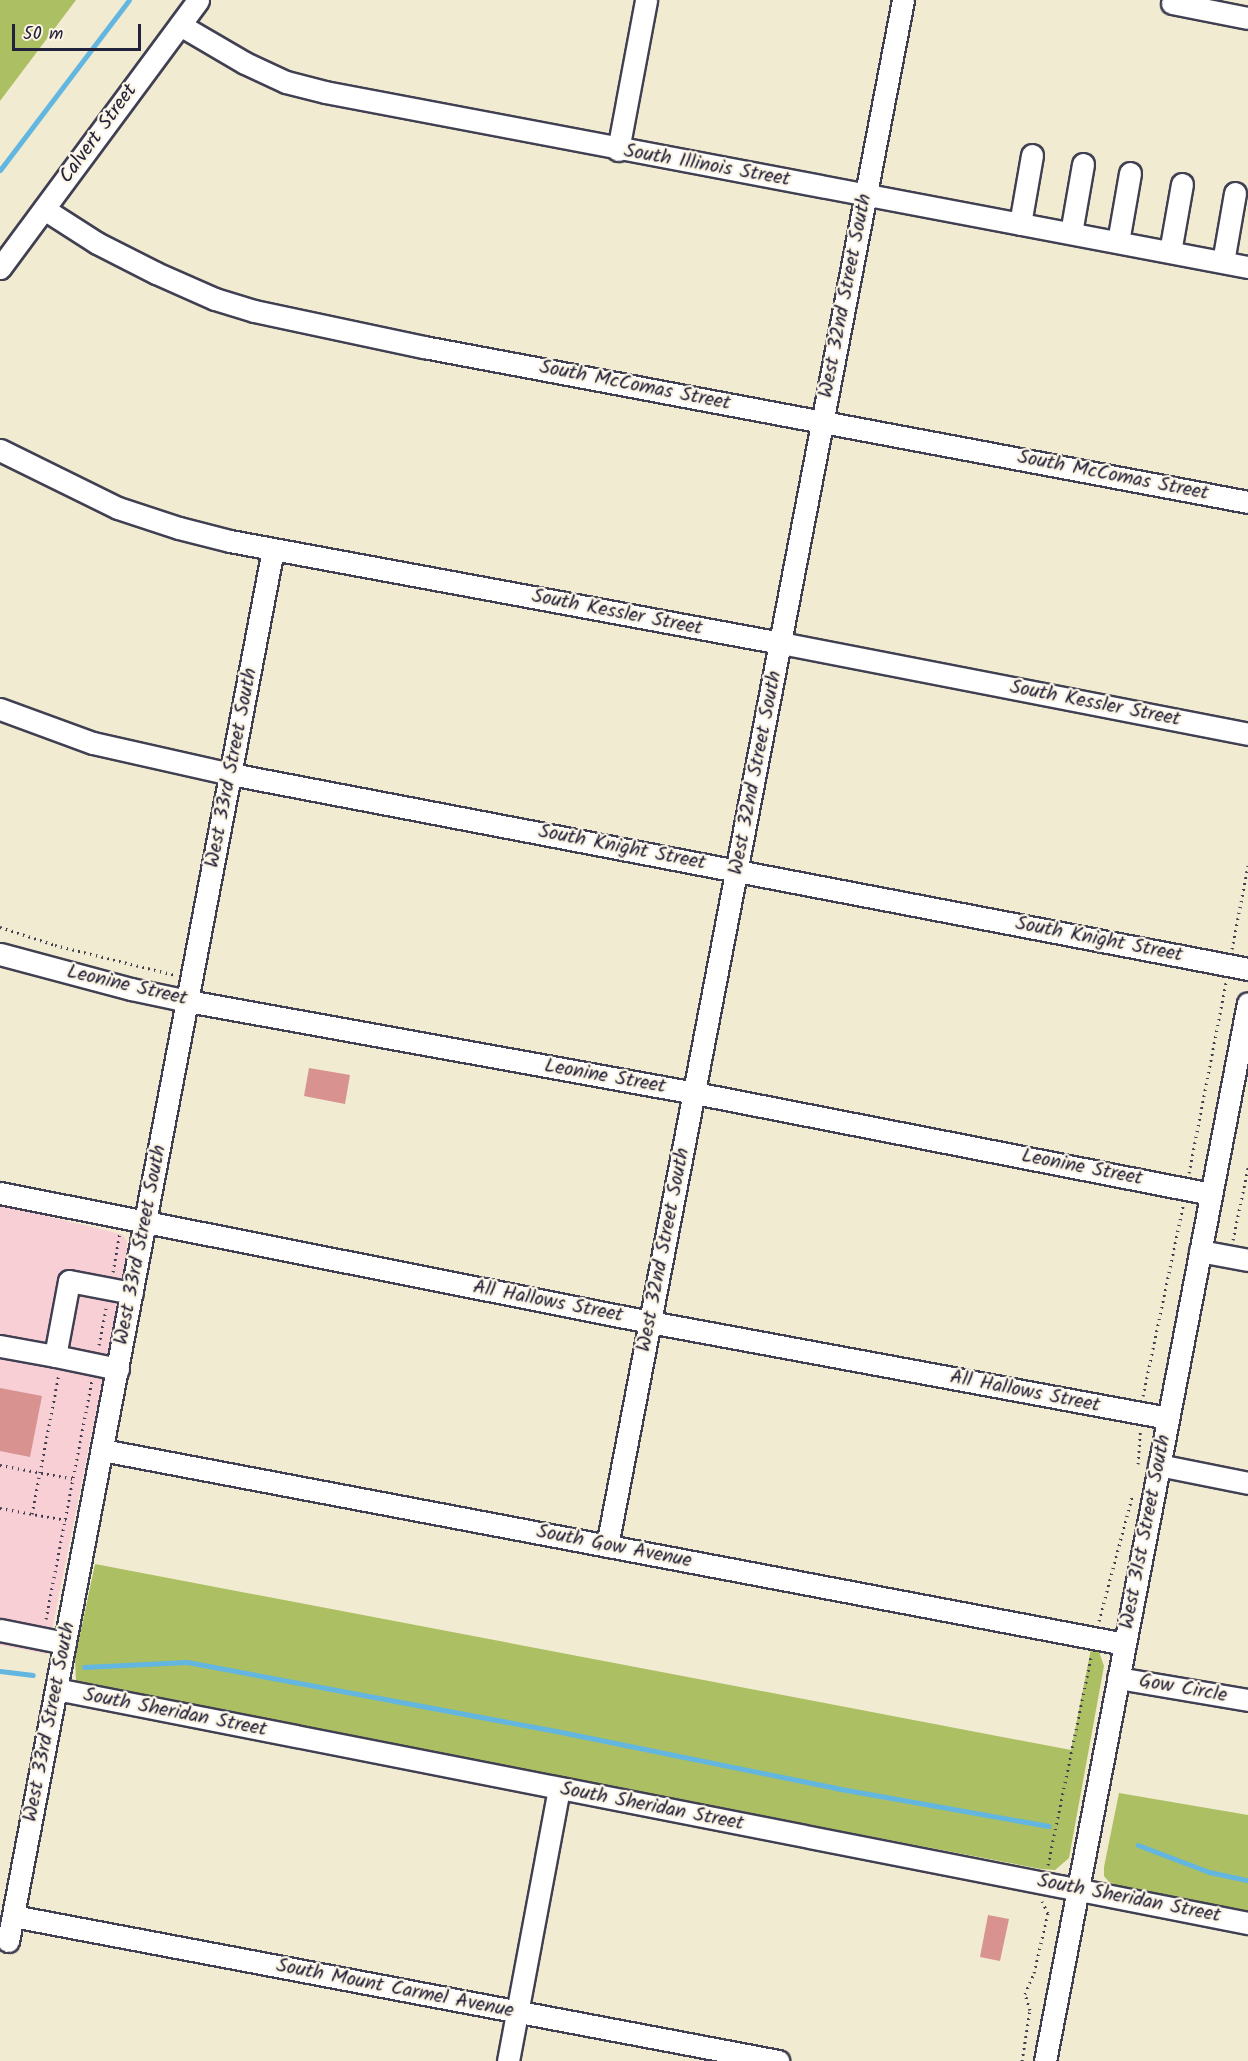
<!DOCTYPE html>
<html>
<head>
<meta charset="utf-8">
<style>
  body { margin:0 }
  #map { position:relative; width:1248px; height:2061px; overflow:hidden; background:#f1ebd1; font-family:Kalam,sans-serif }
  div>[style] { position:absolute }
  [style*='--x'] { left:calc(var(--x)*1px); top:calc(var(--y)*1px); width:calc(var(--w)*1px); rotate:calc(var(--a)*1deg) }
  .built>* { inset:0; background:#f7cfd4 }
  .green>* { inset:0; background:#acbf63 }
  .stream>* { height:5px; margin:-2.5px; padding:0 2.5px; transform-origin:2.5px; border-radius:2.5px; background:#63b6df }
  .building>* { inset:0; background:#d8928f }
  .path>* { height:3px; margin-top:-1.5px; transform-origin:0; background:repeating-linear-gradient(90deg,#414052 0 1.5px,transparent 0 6px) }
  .roads { filter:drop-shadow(2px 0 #414052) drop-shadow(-2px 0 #414052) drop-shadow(0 2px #414052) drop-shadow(0 -2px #414052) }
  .minor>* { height:21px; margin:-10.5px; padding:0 10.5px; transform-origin:10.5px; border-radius:10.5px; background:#fff }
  span { translate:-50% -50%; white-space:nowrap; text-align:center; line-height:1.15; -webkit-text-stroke:4.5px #fcf5e5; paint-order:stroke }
  .street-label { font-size:20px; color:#22223b }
  .scale { position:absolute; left:12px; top:24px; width:129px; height:27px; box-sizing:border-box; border:3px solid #22223b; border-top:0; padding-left:8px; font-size:18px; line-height:21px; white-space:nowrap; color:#22223b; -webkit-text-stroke:4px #fcf5e5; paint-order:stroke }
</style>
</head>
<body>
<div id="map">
  <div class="built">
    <div style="clip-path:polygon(0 1205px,113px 1232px,123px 1235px,127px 1242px,127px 1258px,47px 1654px,0 1645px)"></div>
  </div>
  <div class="green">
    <div style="clip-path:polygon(0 0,76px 0,0 101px)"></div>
    <div style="clip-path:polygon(95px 1564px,1071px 1750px,1091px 1649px,1099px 1652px,1104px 1666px,1069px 1858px,1055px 1870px,1041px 1869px,86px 1687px,76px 1681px,75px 1658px)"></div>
    <div style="clip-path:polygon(1119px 1793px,1248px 1815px,1248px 1912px,1124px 1888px,1109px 1882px,1104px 1876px,1104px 1867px)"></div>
  </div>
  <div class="stream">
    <div style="--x:0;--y:170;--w:213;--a:-52.8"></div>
    <div style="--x:84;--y:1667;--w:103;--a:-2.8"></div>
    <div style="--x:187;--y:1662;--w:375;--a:10.6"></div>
    <div style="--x:556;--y:1731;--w:285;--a:11.5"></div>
    <div style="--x:835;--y:1788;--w:217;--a:10.1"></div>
    <div style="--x:0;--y:1671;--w:33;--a:7"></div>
    <div style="--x:1138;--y:1845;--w:76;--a:20.8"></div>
    <div style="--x:1209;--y:1872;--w:40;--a:12"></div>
  </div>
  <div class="building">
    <div style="clip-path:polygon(309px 1068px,350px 1075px,345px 1104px,304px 1096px)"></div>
    <div style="clip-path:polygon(0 1388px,42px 1396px,30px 1457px,0 1451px)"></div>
    <div style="clip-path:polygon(988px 1915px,1009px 1919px,1000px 1961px,980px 1957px)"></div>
  </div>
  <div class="path">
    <div style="--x:0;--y:927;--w:58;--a:18.1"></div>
    <div style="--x:55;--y:945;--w:124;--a:14"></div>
    <div style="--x:1232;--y:949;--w:85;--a:-79.1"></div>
    <div style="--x:1189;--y:1173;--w:195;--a:-79"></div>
    <div style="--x:1233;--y:1240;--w:74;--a:-78.2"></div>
    <div style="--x:113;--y:1272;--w:39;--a:-80"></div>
    <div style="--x:99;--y:1345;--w:38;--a:-79"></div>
    <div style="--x:1143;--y:1396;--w:194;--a:-78.1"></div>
    <div style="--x:1138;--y:1464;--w:32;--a:-86"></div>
    <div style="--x:0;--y:1465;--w:76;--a:10.6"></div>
    <div style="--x:0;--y:1508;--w:67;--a:10.3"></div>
    <div style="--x:32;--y:1514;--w:143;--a:-79.1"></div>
    <div style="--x:46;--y:1619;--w:242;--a:-79.1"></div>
    <div style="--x:1099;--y:1621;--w:128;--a:-75.1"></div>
    <div style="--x:1048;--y:1865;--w:212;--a:-78.3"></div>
    <div style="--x:1022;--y:2061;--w:52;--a:-81.1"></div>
    <div style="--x:1030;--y:2010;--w:17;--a:-107"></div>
    <div style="--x:1025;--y:1994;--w:23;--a:-67"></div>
    <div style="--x:1034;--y:1973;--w:62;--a:-76.9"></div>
    <div style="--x:1048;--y:1913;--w:13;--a:-117"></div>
  </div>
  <div class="roads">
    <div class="minor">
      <div style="--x:1172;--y:3;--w:77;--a:11.2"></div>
      <div style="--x:180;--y:25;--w:75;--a:30.3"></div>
      <div style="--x:245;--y:63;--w:45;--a:24.9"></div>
      <div style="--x:286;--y:82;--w:40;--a:14.4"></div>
      <div style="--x:325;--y:92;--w:939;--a:10.74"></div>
      <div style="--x:618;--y:150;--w:153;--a:-79.4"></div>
      <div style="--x:44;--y:209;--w:63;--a:32.7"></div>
      <div style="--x:97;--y:243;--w:66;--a:27"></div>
      <div style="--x:156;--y:273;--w:64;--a:23.8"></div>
      <div style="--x:215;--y:299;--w:41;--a:17.1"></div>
      <div style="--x:254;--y:311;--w:174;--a:12"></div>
      <div style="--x:424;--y:347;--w:838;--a:10.65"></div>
      <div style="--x:1020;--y:224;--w:70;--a:-80.1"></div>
      <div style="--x:1071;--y:233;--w:70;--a:-80.1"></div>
      <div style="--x:1118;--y:242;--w:70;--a:-80.1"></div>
      <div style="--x:1170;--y:252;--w:69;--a:-80"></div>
      <div style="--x:1223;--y:262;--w:70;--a:-80.1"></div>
      <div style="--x:0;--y:268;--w:333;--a:-53.5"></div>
      <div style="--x:0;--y:450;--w:131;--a:26.2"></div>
      <div style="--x:118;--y:508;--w:64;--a:18.2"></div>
      <div style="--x:179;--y:528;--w:53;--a:14.3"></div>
      <div style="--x:230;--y:541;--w:560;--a:10.49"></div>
      <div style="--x:781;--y:643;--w:476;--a:11"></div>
      <div style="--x:0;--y:709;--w:99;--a:20.1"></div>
      <div style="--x:93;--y:743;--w:141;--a:12.7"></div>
      <div style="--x:231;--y:774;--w:1036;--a:10.85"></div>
      <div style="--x:0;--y:954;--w:136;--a:15"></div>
      <div style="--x:131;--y:989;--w:58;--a:11.9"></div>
      <div style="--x:188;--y:1001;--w:515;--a:10.28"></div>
      <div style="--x:695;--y:1093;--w:526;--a:11.07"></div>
      <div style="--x:0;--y:1193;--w:663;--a:11.23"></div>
      <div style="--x:650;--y:1322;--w:527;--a:10.5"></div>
      <div style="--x:1200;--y:1251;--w:49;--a:10.6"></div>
      <div style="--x:0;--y:1346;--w:56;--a:10.3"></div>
      <div style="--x:118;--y:1369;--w:64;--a:-168.3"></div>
      <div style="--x:55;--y:1356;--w:76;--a:-79.4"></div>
      <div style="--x:69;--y:1281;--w:64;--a:10.8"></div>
      <div style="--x:102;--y:1450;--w:1041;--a:10.74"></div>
      <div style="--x:1159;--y:1465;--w:91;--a:11.4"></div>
      <div style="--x:607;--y:1546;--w:1574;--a:-79.16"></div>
      <div style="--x:0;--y:1630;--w:66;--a:11.3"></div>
      <div style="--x:1118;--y:1678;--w:132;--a:9.6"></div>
      <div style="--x:56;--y:1689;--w:1215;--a:11.11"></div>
      <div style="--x:13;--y:1916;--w:779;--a:10.73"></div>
      <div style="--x:8;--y:1941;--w:1417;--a:-79.22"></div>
      <div style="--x:508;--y:2061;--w:277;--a:-79.4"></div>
      <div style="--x:1045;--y:2061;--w:1077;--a:-79.14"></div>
    </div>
  </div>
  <div class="street-label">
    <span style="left:99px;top:134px;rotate:-54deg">Calvert Street</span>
    <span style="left:707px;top:166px;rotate:10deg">South Illinois Street</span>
    <span style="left:846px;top:296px;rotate:-79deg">West 32nd Street South</span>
    <span style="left:635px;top:386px;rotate:11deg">South McComas Street</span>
    <span style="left:1113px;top:476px;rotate:11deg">South McComas Street</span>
    <span style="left:617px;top:613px;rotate:11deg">South Kessler Street</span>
    <span style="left:1095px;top:704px;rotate:11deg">South Kessler Street</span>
    <span style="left:232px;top:768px;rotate:-79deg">West 33rd Street South</span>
    <span style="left:756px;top:773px;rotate:-79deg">West 32nd Street South</span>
    <span style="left:622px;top:848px;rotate:11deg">South Knight Street</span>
    <span style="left:1099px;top:940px;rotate:11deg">South Knight Street</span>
    <span style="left:127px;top:986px;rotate:13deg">Leonine Street</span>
    <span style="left:605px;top:1077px;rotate:10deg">Leonine Street</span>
    <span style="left:1082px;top:1168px;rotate:11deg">Leonine Street</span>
    <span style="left:141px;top:1245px;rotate:-79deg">West 33rd Street South</span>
    <span style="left:664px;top:1250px;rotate:-79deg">West 32nd Street South</span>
    <span style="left:548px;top:1302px;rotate:11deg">All Hallows Street</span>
    <span style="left:1025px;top:1392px;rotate:11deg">All Hallows Street</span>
    <span style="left:1146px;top:1532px;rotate:-79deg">West 31st Street South</span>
    <span style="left:614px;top:1547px;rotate:11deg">South Gow Avenue</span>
    <span style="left:1183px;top:1689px;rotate:10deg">Gow Circle</span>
    <span style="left:175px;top:1713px;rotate:11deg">South Sheridan Street</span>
    <span style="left:50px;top:1722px;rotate:-79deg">West 33rd Street South</span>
    <span style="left:652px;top:1807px;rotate:11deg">South Sheridan Street</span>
    <span style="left:1129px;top:1899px;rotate:11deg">South Sheridan Street</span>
    <span style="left:395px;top:1989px;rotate:11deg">South Mount Carmel Avenue</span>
  </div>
  <div class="scale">50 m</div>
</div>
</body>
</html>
